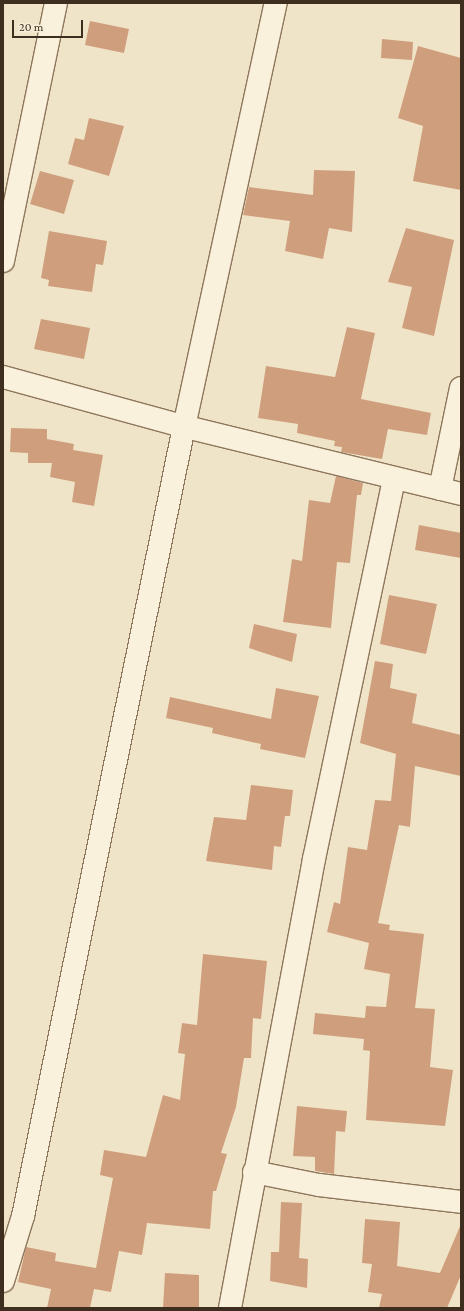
<!DOCTYPE html>
<html>
<head>
<meta charset="utf-8">
<style>
  body { margin:0 }
  #map { position:relative; width:464px; height:1311px; overflow:hidden; background:#f0e4c8; font-family:"Crimson Pro",serif }
  div>[style] { position:absolute }
  [style*='--x'] { left:calc(var(--x)*1px); top:calc(var(--y)*1px); width:calc(var(--w)*1px); rotate:calc(var(--a)*1deg) }
  .building>* { inset:0; background:#cf9f7d }
  .roads { filter:drop-shadow(1px 0 #8d765c) drop-shadow(-1px 0 #8d765c) drop-shadow(0 1px #8d765c) drop-shadow(0 -1px #8d765c) }
  .street>* { height:22px; margin:-11px; padding:0 11px; transform-origin:11px; border-radius:11px; background:#faf1dc }
  span { translate:-50% -50%; white-space:nowrap; text-align:center; line-height:1.15; -webkit-text-stroke:3px #f7eed8; paint-order:stroke }
  .frame { position:absolute; inset:0; border:4px solid #3d2e20; pointer-events:none }
  .scale { position:absolute; left:12px; top:20px; width:71px; height:18px; box-sizing:border-box; border:2px solid #3d2e20; border-top:0; padding-left:5px; font-size:12px; line-height:14px; white-space:nowrap; color:#3d2e20; -webkit-text-stroke:3px #f7eed8; paint-order:stroke }
</style>
</head>
<body>
<div id="map">
  <div class="building">
    <div style="clip-path:polygon(90px 21px,129px 29px,124px 53px,85px 45px)"></div>
    <div style="clip-path:polygon(382px 39px,413px 42px,412px 60px,381px 58px)"></div>
    <div style="clip-path:polygon(418px 46px,461px 58px,461px 190px,413px 181px,423px 126px,398px 118px)"></div>
    <div style="clip-path:polygon(89px 118px,124px 126px,109px 176px,68px 164px,75px 138px,84px 140px)"></div>
    <div style="clip-path:polygon(314px 170px,355px 171px,352px 232px,329px 228px,323px 259px,285px 251px,290px 221px,243px 215px,249px 187px,313px 195px)"></div>
    <div style="clip-path:polygon(40px 171px,74px 180px,64px 214px,30px 204px)"></div>
    <div style="clip-path:polygon(406px 228px,454px 240px,434px 336px,402px 328px,412px 287px,388px 282px)"></div>
    <div style="clip-path:polygon(49px 231px,107px 241px,103px 265px,96px 264px,92px 292px,48px 286px,49px 280px,41px 278px)"></div>
    <div style="clip-path:polygon(41px 319px,90px 328px,84px 359px,34px 349px)"></div>
    <div style="clip-path:polygon(347px 327px,375px 333px,361px 399px,431px 413px,427px 435px,388px 429px,382px 459px,341px 452px,342px 447px,334px 446px,335px 441px,297px 433px,298px 424px,258px 418px,266px 366px,335px 377px)"></div>
    <div style="clip-path:polygon(11px 428px,47px 429px,47px 439px,74px 444px,73px 450px,103px 455px,94px 506px,72px 502px,75px 482px,50px 477px,52px 463px,28px 463px,28px 453px,10px 452px)"></div>
    <div style="clip-path:polygon(336px 476px,363px 483px,361px 495px,357px 495px,350px 563px,337px 562px,331px 628px,283px 622px,292px 559px,302px 561px,309px 500px,330px 503px)"></div>
    <div style="clip-path:polygon(419px 525px,461px 533px,461px 558px,415px 550px)"></div>
    <div style="clip-path:polygon(389px 595px,437px 604px,426px 654px,380px 644px)"></div>
    <div style="clip-path:polygon(254px 624px,297px 634px,292px 662px,249px 648px)"></div>
    <div style="clip-path:polygon(375px 661px,393px 664px,390px 688px,417px 694px,412px 723px,461px 735px,461px 776px,415px 766px,410px 827px,399px 825px,378px 923px,390px 925px,389px 930px,424px 934px,415px 1008px,435px 1009px,430px 1067px,453px 1070px,445px 1126px,366px 1120px,370px 1051px,363px 1050px,364px 1039px,313px 1034px,315px 1013px,365px 1018px,366px 1006px,386px 1007px,390px 974px,364px 969px,369px 943px,327px 932px,334px 902px,340px 904px,348px 847px,367px 850px,375px 800px,391px 801px,396px 754px,360px 743px)"></div>
    <div style="clip-path:polygon(276px 688px,319px 696px,305px 758px,260px 749px,261px 744px,212px 733px,213px 728px,166px 718px,170px 697px,271px 719px)"></div>
    <div style="clip-path:polygon(251px 785px,293px 790px,290px 816px,285px 816px,281px 847px,274px 846px,272px 870px,206px 861px,214px 817px,246px 820px)"></div>
    <div style="clip-path:polygon(203px 954px,267px 961px,261px 1019px,253px 1018px,251px 1058px,244px 1058px,236px 1107px,221px 1153px,227px 1154px,216px 1191px,213px 1191px,210px 1229px,147px 1223px,142px 1255px,119px 1251px,111px 1292px,94px 1289px,90px 1308px,47px 1308px,51px 1289px,18px 1282px,26px 1247px,56px 1253px,55px 1261px,96px 1268px,113px 1178px,100px 1175px,104px 1150px,146px 1157px,163px 1095px,180px 1100px,185px 1054px,178px 1053px,182px 1023px,197px 1025px)"></div>
    <div style="clip-path:polygon(297px 1106px,347px 1111px,345px 1132px,336px 1131px,334px 1174px,315px 1171px,315px 1157px,293px 1156px)"></div>
    <div style="clip-path:polygon(281px 1202px,302px 1203px,299px 1258px,308px 1259px,307px 1288px,270px 1281px,271px 1252px,279px 1252px)"></div>
    <div style="clip-path:polygon(365px 1219px,400px 1222px,397px 1266px,440px 1273px,461px 1224px,461px 1275px,447px 1308px,379px 1308px,382px 1294px,368px 1292px,372px 1264px,362px 1263px)"></div>
    <div style="clip-path:polygon(165px 1273px,199px 1275px,199px 1308px,163px 1308px)"></div>
  </div>
  <div class="roads">
    <div class="street">
      <div style="--x:3;--y:261;--w:263;--a:-78.4"></div>
      <div style="--x:3;--y:377;--w:181;--a:15.3"></div>
      <div style="--x:178;--y:425;--w:291;--a:13.7"></div>
      <div style="--x:440;--y:489;--w:103;--a:-78.3"></div>
      <div style="--x:254;--y:1172;--w:66;--a:11.3"></div>
      <div style="--x:319;--y:1185;--w:143;--a:6.8"></div>
      <div style="--x:3;--y:1281;--w:68;--a:-72.9"></div>
      <div style="--x:23;--y:1216;--w:805;--a:-78.47"></div>
      <div style="--x:184;--y:427;--w:434;--a:-77.8"></div>
      <div style="--x:230;--y:1308;--w:457;--a:-79.4"></div>
      <div style="--x:314;--y:859;--w:388;--a:-78.1"></div>
    </div>
  </div>
  <div class="frame"></div>
  <div class="scale">20 m</div>
</div>
</body>
</html>
